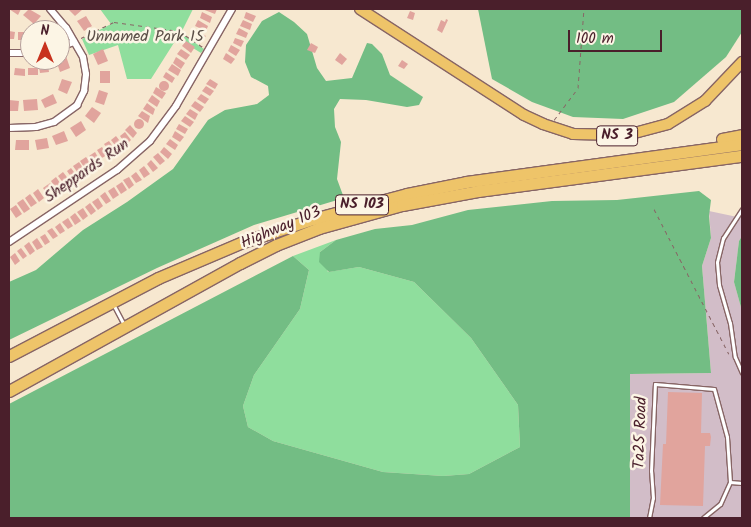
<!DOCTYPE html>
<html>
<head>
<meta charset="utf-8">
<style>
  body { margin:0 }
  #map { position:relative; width:751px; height:527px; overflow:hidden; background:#f7e8d0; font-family:Kalam,sans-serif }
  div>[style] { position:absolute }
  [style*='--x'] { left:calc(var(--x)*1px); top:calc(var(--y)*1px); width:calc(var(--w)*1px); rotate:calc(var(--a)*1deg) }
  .industrial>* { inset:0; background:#d2bdc8 }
  .green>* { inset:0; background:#8fde9d }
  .forest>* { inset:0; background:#73bd84 }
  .building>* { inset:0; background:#e1a49d }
  .round { border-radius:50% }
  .path>* { height:1px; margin-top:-0.5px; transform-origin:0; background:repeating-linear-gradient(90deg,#876565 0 4px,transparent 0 8px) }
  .roads { filter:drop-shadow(1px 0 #876565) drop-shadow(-1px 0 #876565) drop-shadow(0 1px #876565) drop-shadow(0 -1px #876565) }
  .service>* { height:3px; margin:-1.5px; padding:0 1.5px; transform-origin:1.5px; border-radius:1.5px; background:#fff }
  .minor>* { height:6px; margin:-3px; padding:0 3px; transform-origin:3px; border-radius:3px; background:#fff }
  .primary>* { height:10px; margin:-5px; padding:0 5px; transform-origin:5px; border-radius:5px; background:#eec469 }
  .motorway>* { height:11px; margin:-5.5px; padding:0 5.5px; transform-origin:5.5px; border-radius:5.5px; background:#eec469 }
  span { translate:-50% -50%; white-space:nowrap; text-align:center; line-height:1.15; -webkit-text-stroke:5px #fcf5e5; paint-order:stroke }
  .shield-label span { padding:1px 4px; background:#fcf5e5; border:1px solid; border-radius:4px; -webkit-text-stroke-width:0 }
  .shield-label { font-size:15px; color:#4a1f2b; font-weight:700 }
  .park-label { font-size:16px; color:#5b4f48 }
  .street-label { font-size:16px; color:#4a1f2b }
  .frame { position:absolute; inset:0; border:10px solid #4a1f2b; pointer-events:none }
  .north { position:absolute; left:20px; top:20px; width:50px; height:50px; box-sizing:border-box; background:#fcf5e5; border:1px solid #b59f9b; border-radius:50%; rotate:0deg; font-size:14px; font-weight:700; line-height:20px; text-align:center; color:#4a1f2b }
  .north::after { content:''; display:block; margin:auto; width:18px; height:22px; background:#c8321e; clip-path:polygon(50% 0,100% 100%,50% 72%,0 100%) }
  .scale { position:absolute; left:568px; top:30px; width:94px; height:22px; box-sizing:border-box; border:2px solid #4a1f2b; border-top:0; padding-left:6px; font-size:15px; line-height:18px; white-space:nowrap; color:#4a1f2b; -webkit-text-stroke:4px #fcf5e5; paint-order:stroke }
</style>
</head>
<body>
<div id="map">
  <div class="industrial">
    <div style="clip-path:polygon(709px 211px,742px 218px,742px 236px,739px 241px,734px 282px,742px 311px,742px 518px,630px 518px,630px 374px,711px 373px,702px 266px,711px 238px)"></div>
  </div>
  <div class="green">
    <div style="clip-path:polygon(100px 9px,193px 9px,181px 33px,204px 49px,201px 53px,177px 38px,151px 79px,127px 79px,118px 45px,89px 55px,82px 39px,111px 24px)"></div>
    <div style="clip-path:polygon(336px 240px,320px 252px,328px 272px,359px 267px,414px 282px,471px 338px,518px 405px,520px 447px,469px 474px,443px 476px,383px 472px,273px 441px,248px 427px,243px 406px,254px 375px,300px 309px,309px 270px,293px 256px)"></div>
  </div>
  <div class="forest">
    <div style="clip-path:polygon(478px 9px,742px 9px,742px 32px,726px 57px,674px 102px,623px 119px,573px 117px,532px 102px,492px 79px)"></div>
    <div style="clip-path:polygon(279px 12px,294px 22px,307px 34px,317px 68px,326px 81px,352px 78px,367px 43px,372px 44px,382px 54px,390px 75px,423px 97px,419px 105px,407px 107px,366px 100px,340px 99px,334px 109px,335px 127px,341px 142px,337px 179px,344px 198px,254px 225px,157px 268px,9px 340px,9px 282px,36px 270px,83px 230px,127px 202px,173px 169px,208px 120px,225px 110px,257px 104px,269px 95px,268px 86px,251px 77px,245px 62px,246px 45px,262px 21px)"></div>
    <div style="clip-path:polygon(699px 191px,711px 200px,709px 216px,711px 238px,702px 266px,711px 373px,630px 374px,630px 518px,9px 518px,9px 404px,293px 256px,309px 270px,300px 309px,254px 375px,243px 406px,248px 427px,273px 441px,383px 472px,443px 476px,469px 474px,520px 447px,518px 405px,471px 338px,414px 282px,359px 267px,329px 272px,319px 262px,320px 252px,336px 240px,375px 229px,412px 225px,468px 210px,552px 201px,617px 200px)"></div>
    <div style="clip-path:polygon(742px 236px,742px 311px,734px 282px,739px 241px)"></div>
  </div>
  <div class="building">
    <div style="clip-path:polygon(9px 9px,21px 9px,18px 15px)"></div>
    <div style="clip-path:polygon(29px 9px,41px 16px,34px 24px,23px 15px)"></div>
    <div style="clip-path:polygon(68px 9px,83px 9px,75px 16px)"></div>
    <div style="clip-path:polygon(202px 9px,217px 9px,215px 14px)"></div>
    <div style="clip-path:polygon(410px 11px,415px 13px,413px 20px,407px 18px)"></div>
    <div style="clip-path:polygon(202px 12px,212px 17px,210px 23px,200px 18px)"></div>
    <div style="clip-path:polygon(246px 12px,256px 16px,253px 22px,244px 18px)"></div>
    <div style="clip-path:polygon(86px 16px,92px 26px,84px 31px,77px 21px)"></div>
    <div style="clip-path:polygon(446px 19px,448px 20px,442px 33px,437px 30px,441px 20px,445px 22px)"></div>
    <div style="clip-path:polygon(198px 20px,208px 26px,206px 31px,195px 26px)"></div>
    <div style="clip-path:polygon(243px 20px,252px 24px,250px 30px,240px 26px)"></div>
    <div style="clip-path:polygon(47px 22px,54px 30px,41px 30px,39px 28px)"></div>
    <div style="clip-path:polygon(239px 28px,248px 33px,246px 38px,236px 34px)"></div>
    <div style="clip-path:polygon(194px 29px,206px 36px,204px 38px,202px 37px,200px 40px,191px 34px)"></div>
    <div style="clip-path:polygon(9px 31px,15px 32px,14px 39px,9px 39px)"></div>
    <div style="clip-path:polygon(18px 32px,28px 32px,28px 40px,18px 40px)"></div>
    <div style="clip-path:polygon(235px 38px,244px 41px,241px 47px,233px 43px)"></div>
    <div style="clip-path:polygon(186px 41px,195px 47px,191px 53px,182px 46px)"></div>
    <div style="clip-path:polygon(311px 43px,318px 47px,315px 53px,307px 50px)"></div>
    <div style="clip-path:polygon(231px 45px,240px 50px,236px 56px,228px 51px)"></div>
    <div style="clip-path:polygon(103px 49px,108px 61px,98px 65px,93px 54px)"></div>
    <div style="clip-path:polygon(181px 49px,190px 55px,186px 60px,177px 54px)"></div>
    <div style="clip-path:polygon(226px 53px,235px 59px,231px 64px,223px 59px)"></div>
    <div style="clip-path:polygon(340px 53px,347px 59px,342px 65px,335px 60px)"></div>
    <div style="clip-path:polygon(66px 56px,70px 68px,60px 72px,56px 60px)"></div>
    <div style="clip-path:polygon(176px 57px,185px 63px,181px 69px,173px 63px)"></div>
    <div style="clip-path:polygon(402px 60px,408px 64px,404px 69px,398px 66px)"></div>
    <div style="clip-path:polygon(172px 64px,181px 70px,178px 76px,168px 70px)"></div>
    <div style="clip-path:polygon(48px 65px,49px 72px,40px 73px,39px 67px)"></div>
    <div style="clip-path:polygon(15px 68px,25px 69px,25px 76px,14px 75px)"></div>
    <div style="clip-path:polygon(28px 68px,38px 68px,38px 75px,28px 75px)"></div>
    <div style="clip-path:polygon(100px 71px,110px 71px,110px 83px,100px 83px)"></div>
    <div style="clip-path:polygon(166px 72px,175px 78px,172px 83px,163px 77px)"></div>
    <div style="clip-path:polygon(62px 79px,72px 82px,67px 94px,58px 90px)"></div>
    <div style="clip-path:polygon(210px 79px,218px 84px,215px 89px,206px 84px)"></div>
    <div class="round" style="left:159px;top:81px;width:10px;height:10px"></div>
    <div style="clip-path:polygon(206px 86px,214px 91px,210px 96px,202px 91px)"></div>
    <div style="clip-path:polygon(156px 87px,166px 93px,162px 99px,153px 93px)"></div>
    <div style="clip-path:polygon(99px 90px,108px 93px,104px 105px,95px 102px)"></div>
    <div style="clip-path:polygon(53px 94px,57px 103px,45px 108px,41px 100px)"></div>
    <div style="clip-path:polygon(201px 94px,209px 99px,205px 104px,197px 99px)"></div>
    <div style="clip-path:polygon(152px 95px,160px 101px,157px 107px,148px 101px)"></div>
    <div style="clip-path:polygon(37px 99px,38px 110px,24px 111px,23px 100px)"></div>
    <div style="clip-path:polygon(9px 100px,19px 101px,18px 111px,9px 111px)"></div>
    <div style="clip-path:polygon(195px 101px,204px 107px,200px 112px,191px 106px)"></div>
    <div style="clip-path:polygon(147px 103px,155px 109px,153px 115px,143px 109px)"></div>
    <div style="clip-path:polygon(92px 107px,101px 113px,94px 123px,85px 116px)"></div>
    <div style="clip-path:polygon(190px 109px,198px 114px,195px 120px,186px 114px)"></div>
    <div style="clip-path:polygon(142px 111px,150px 116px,148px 123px,138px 116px)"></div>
    <div style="clip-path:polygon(185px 116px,194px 122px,190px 127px,181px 121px)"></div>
    <div class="round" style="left:134px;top:119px;width:10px;height:10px"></div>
    <div style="clip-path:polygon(81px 121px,86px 130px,76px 137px,70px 128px)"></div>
    <div style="clip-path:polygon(179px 124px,188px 129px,185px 134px,176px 129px)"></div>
    <div style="clip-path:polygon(130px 125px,137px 133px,133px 138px,125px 130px)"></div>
    <div style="clip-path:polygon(64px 131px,68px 141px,56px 145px,52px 136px)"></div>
    <div style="clip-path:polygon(175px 131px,184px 137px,180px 142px,172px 137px)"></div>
    <div style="clip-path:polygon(125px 132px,131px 140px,126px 145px,120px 136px)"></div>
    <div style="clip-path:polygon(116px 136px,123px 145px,118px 149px,111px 140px)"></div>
    <div style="clip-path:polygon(47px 138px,49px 148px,37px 150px,35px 140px)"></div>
    <div style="clip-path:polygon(170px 139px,178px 145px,175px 150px,166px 144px)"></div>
    <div style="clip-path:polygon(16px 140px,29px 140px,29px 150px,15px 150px)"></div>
    <div style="clip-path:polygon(109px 141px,115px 150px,110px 153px,104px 144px)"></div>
    <div style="clip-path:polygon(102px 147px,107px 155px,102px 158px,97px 150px)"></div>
    <div style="clip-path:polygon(164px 147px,172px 154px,168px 159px,160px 152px)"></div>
    <div style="clip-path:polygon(95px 152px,100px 161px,95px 164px,89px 156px)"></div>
    <div style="clip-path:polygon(158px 153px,165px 161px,160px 165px,153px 157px)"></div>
    <div style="clip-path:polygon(86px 157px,92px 165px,86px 170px,80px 161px)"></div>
    <div style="clip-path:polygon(151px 160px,158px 168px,153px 172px,147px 164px)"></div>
    <div style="clip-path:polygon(79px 162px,85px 171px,80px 176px,73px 166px)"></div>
    <div style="clip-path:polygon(144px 166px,150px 174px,144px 178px,139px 170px)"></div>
    <div style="clip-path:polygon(71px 168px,77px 176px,73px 180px,67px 171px)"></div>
    <div style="clip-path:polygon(63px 172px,70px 181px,65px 185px,58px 176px)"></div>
    <div style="clip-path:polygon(136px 172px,142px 180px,136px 183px,131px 176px)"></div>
    <div style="clip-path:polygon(56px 177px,62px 186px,58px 191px,51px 181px)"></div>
    <div style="clip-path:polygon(129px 177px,134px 185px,129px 189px,123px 180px)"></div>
    <div style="clip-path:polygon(122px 182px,127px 190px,121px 194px,116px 186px)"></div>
    <div style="clip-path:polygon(50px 183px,56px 192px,49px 197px,43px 188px)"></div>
    <div style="clip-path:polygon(114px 187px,119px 195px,113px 199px,108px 191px)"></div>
    <div style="clip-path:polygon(38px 189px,44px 198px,39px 202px,33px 193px)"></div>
    <div style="clip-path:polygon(105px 192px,111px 201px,106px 204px,100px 196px)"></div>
    <div style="clip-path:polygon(30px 194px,37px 203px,31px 207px,25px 198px)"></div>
    <div style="clip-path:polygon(98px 198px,103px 206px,98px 210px,92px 202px)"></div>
    <div style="clip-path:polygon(23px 199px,30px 209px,24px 213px,17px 203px)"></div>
    <div style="clip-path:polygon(90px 203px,96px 211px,91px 215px,85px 207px)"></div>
    <div style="clip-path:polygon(16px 205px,22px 214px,16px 218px,10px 209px)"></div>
    <div style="clip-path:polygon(83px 208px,88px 216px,83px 220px,77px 212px)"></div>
    <div style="clip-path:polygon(75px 213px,81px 221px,75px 225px,70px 217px)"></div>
    <div style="clip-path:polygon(68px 218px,73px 226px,68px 229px,62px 222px)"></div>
    <div style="clip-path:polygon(60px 223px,65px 231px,60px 234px,55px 227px)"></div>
    <div style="clip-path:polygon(52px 228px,58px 236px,53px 239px,47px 231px)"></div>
    <div style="clip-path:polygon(45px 234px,50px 242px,45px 245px,40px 237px)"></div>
    <div style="clip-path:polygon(37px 238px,43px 247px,37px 250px,32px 242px)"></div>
    <div style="clip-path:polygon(29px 242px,35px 251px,30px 255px,24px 246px)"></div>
    <div style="clip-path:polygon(21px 248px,27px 256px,23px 259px,17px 251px)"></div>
    <div style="clip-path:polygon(15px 253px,20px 261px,15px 265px,10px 257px)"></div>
    <div style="clip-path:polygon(668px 392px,702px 393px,701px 433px,710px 433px,711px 437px,710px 446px,705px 446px,703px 506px,660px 505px,663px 444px,666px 444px)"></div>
  </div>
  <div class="path">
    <div style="--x:81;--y:38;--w:37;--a:-26"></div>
    <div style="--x:114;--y:22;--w:66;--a:7.9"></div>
    <div style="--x:179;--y:31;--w:29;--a:34"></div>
    <div style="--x:554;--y:120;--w:40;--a:-53"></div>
    <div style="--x:578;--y:88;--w:79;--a:-85.7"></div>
    <div style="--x:654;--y:209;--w:163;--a:62.7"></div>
  </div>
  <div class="roads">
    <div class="service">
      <div style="--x:742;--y:209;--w:35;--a:123"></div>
      <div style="--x:723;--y:238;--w:25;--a:104"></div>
      <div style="--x:717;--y:262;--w:23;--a:85"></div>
      <div style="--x:719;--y:285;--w:40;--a:74"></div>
      <div style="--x:730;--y:323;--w:34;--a:82"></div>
      <div style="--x:735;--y:357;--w:17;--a:66"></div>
      <div style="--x:113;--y:304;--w:24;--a:62"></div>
      <div style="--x:730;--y:482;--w:12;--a:5"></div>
      <div style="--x:649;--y:518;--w:20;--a:-79"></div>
      <div style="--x:653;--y:498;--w:27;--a:-94"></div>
      <div style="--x:651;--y:471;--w:87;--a:-87.4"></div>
      <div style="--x:655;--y:384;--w:59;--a:4.8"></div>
      <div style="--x:714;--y:389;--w:50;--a:74.8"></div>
      <div style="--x:727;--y:437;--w:45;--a:86.2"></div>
      <div style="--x:730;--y:482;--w:24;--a:114"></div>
      <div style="--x:720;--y:504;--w:22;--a:141"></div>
    </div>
    <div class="minor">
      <div style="--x:60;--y:47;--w:15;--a:-20"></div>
      <div style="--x:9;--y:53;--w:21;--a:0"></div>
      <div style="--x:9;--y:128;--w:27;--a:-2"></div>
      <div style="--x:36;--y:127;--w:19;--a:-16"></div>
      <div style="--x:54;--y:122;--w:29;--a:-36"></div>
      <div style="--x:77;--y:105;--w:16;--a:-63"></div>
      <div style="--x:84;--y:91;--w:17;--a:-83"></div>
      <div style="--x:86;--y:74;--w:17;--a:-100"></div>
      <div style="--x:83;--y:57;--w:34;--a:-120"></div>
      <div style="--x:66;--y:28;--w:25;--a:-130"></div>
      <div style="--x:9;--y:242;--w:130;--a:-33.7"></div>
      <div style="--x:117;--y:170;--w:44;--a:-41.3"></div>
      <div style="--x:150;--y:141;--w:44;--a:-53.4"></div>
      <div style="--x:176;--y:106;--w:112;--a:-60"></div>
    </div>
    <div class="primary">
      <div style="--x:360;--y:9;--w:195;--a:32.9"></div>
      <div style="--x:524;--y:115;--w:21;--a:25"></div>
      <div style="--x:543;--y:124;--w:32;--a:18"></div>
      <div style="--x:573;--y:134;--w:54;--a:1.1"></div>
      <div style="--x:627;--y:135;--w:42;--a:-15"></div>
      <div style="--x:668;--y:124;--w:44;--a:-31.9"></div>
      <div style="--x:705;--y:101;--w:54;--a:-46.5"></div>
    </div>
    <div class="motorway">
      <div style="--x:722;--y:139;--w:20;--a:-11"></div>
      <div style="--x:9;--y:356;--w:168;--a:-27.6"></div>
      <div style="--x:158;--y:278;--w:92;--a:-23"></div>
      <div style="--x:243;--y:242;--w:74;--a:-18.2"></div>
      <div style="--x:313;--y:219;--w:97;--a:-14.9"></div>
      <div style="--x:407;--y:194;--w:60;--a:-11.5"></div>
      <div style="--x:466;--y:182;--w:279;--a:-7.8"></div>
      <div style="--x:9;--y:391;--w:264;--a:-29"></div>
      <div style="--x:240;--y:263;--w:40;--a:-26.6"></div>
      <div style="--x:276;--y:245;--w:46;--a:-21.6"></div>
      <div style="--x:319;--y:228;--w:86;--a:-15.5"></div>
      <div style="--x:402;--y:205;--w:77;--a:-10.4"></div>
      <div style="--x:478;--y:191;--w:266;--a:-7.6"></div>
    </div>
  </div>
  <div class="shield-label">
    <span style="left:617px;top:136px">NS 3</span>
    <span style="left:362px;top:205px">NS 103</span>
  </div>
  <div class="park-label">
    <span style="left:145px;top:37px">Unnamed Park 15</span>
  </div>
  <div class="street-label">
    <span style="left:87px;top:171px;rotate:-35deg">Sheppards Run</span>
    <span style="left:281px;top:228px;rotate:-23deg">Highway 103</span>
    <span style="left:641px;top:433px;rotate:-88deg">Ta25 Road</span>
  </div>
  <div class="frame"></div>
  <div class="north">N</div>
  <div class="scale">100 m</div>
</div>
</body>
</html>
